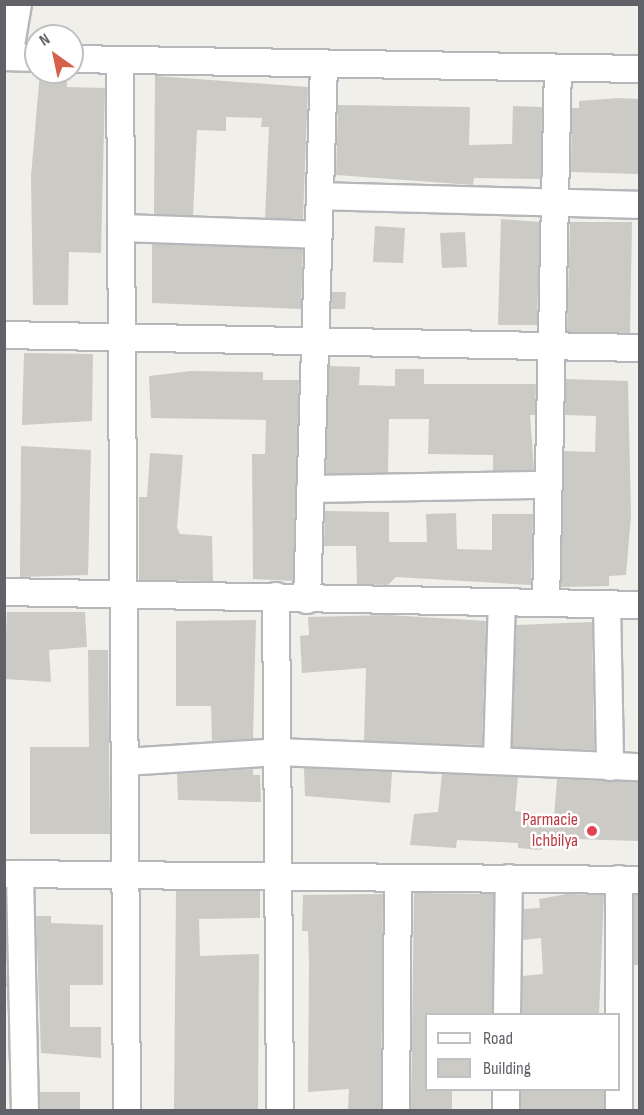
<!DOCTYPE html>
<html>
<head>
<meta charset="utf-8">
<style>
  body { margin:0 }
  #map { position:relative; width:644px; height:1115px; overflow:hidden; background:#f0efe9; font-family:"Sofia Sans Condensed",sans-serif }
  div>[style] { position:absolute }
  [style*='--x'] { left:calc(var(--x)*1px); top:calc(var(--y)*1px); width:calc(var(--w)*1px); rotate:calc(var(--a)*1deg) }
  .building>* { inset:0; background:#cccac5 }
  .roads { filter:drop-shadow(2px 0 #b6b7bb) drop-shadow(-2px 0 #b6b7bb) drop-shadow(0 2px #b6b7bb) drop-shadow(0 -2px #b6b7bb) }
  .minor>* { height:26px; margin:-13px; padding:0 13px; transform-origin:13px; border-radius:13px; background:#fff }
  .dots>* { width:16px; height:16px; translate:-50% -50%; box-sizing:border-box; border:3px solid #fff; border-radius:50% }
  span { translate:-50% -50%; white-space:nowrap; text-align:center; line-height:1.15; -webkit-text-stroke:5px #fff; paint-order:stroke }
  .health-label { font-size:18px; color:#be3a42 }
  .right { translate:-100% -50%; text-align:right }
  .frame { position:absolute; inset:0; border:6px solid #606267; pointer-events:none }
  .legend { position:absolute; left:425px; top:1013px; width:195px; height:78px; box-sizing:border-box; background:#fff; border:2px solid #bfc0c2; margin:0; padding:8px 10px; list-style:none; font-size:18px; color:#606267 }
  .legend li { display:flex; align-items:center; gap:12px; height:30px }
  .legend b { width:30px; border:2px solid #bfc0c2 }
  .north { position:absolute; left:24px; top:24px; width:60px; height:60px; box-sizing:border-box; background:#fff; border:2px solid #bfc0c2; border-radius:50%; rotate:327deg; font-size:16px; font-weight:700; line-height:24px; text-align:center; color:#606267 }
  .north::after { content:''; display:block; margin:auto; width:21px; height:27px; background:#d5614a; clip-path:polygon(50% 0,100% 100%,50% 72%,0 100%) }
</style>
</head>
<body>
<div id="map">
  <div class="building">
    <div style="clip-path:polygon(40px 72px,67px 73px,67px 87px,105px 88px,101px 253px,69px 252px,68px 305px,33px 305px,31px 176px)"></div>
    <div style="clip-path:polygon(155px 76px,308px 87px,303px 219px,265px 218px,269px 127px,261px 127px,262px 118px,226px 117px,226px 131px,197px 130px,193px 216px,154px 214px)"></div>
    <div style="clip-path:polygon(618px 98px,639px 99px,639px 174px,571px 172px,572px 108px,579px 108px,579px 101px)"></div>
    <div style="clip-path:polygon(338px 105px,470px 107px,469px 145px,512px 144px,513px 106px,542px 107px,541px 179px,474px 178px,473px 185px,336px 175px)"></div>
    <div style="clip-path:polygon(501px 219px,540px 222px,537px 325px,498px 325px)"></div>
    <div style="clip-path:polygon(570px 222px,632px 222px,630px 333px,567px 332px)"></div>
    <div style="clip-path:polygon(375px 226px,405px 228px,403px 263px,373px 262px)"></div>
    <div style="clip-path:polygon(465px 232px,467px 267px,442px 268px,440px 233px)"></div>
    <div style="clip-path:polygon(152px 244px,303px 249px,301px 309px,152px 303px)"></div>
    <div style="clip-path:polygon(332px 292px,346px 292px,345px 309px,331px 309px)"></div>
    <div style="clip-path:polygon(24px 353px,93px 354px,92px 421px,22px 425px)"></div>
    <div style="clip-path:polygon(329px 366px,360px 367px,359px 385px,395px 386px,395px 369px,424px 369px,424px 384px,536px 384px,535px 415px,530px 415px,534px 470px,493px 471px,493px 455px,428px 454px,429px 419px,389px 419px,388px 473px,326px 473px)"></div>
    <div style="clip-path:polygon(191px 371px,263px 372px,263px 380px,299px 380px,293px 581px,253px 579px,252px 454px,265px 454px,266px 420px,151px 418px,149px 376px)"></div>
    <div style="clip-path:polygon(566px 379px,628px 381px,631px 515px,626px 575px,609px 576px,609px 586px,561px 587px,564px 451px,595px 452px,596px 416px,565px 415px)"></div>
    <div style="clip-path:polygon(21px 446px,91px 450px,88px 575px,20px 577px)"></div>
    <div style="clip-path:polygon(150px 453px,183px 455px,177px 528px,180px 534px,212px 536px,213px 581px,139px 580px,139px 497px,147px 497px)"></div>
    <div style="clip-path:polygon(325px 511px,389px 512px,389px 542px,427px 542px,426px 514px,456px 513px,457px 549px,492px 550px,492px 514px,533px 514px,531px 585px,396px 577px,388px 585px,357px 584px,356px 546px,324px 546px)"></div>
    <div style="clip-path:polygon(7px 612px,85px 612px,87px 647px,49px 650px,51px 682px,4px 679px)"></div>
    <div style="clip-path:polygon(389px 615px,486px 621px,482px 745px,364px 741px,366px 668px,302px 673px,300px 636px,309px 635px,308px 617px)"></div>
    <div style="clip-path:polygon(256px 620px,253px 739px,212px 741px,211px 706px,176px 706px,176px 621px)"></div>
    <div style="clip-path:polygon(592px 622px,594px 750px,512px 747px,516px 625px)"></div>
    <div style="clip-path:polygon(88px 650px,108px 650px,110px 834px,30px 834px,30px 747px,89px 747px)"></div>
    <div style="clip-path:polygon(304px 768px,392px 772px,390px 803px,305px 796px)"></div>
    <div style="clip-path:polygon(253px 769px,253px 775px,260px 775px,261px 802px,178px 800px,177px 774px)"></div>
    <div style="clip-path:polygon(442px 774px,518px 777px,515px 811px,554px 816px,557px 779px,639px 782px,639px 841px,575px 839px,575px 845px,551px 843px,540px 850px,518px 848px,518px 843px,457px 840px,456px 848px,410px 845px,414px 814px,438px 812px)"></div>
    <div style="clip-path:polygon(176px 891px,260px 891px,260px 918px,199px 919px,200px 956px,259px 954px,258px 1110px,174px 1110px)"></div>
    <div style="clip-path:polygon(414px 893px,494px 894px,492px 1014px,426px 1014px,426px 1089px,452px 1089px,452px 1110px,411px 1110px)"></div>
    <div style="clip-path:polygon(383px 894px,381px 1110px,348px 1110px,349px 1089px,308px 1092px,309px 964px,308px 931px,302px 931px,303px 895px)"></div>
    <div style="clip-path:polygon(567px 894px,604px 895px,599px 1014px,522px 1014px,523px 976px,543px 974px,541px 938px,523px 940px,524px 909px,540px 908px,539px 899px)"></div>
    <div style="clip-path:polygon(634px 895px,639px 895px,639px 965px,634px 965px)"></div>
    <div style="clip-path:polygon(4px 916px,7px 987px,4px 987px)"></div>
    <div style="clip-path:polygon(36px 916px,51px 916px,51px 923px,103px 925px,103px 985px,70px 985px,70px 1027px,101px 1027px,101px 1058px,41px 1053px)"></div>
    <div style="clip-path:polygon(521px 1089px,604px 1091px,604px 1110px,521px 1110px)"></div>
    <div style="clip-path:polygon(40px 1092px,80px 1092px,80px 1110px,40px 1110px)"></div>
  </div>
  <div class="roads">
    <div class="minor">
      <div style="--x:4;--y:57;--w:32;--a:2"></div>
      <div style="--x:9;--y:57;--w:54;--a:-80.4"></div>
      <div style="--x:72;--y:59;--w:568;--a:1.01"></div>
      <div style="--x:120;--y:60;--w:1050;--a:89.62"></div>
      <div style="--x:320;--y:196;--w:320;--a:1.6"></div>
      <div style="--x:121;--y:228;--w:197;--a:2"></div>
      <div style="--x:4;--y:335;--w:636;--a:1.17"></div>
      <div style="--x:310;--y:489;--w:238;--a:-1"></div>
      <div style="--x:4;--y:592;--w:636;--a:1.17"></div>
      <div style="--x:276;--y:596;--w:514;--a:89.55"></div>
      <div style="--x:307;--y:600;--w:535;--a:-88.18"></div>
      <div style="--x:546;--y:603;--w:535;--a:-88.72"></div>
      <div style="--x:607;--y:604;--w:163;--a:88.9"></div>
      <div style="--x:497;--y:758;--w:156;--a:-88.2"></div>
      <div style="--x:125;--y:762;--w:153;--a:-3.7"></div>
      <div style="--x:278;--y:752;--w:362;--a:2.4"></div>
      <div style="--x:4;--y:874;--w:636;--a:0.54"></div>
      <div style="--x:20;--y:874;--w:236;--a:88.8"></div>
      <div style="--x:619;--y:879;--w:231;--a:90"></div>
      <div style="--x:507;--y:1014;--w:136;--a:-89.2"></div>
      <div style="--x:396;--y:1110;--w:232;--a:-89.5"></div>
      <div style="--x:506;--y:1110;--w:20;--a:-90"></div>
    </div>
  </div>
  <div class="dots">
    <div style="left:592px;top:831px;background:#e0444e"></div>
  </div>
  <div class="health-label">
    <span class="right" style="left:578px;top:831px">Parmacie<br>Ichbilya</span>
  </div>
  <div class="frame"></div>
  <ul class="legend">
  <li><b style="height:8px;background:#fff"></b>Road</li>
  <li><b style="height:16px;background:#cccac5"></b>Building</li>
  </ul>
  <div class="north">N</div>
</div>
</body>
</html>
